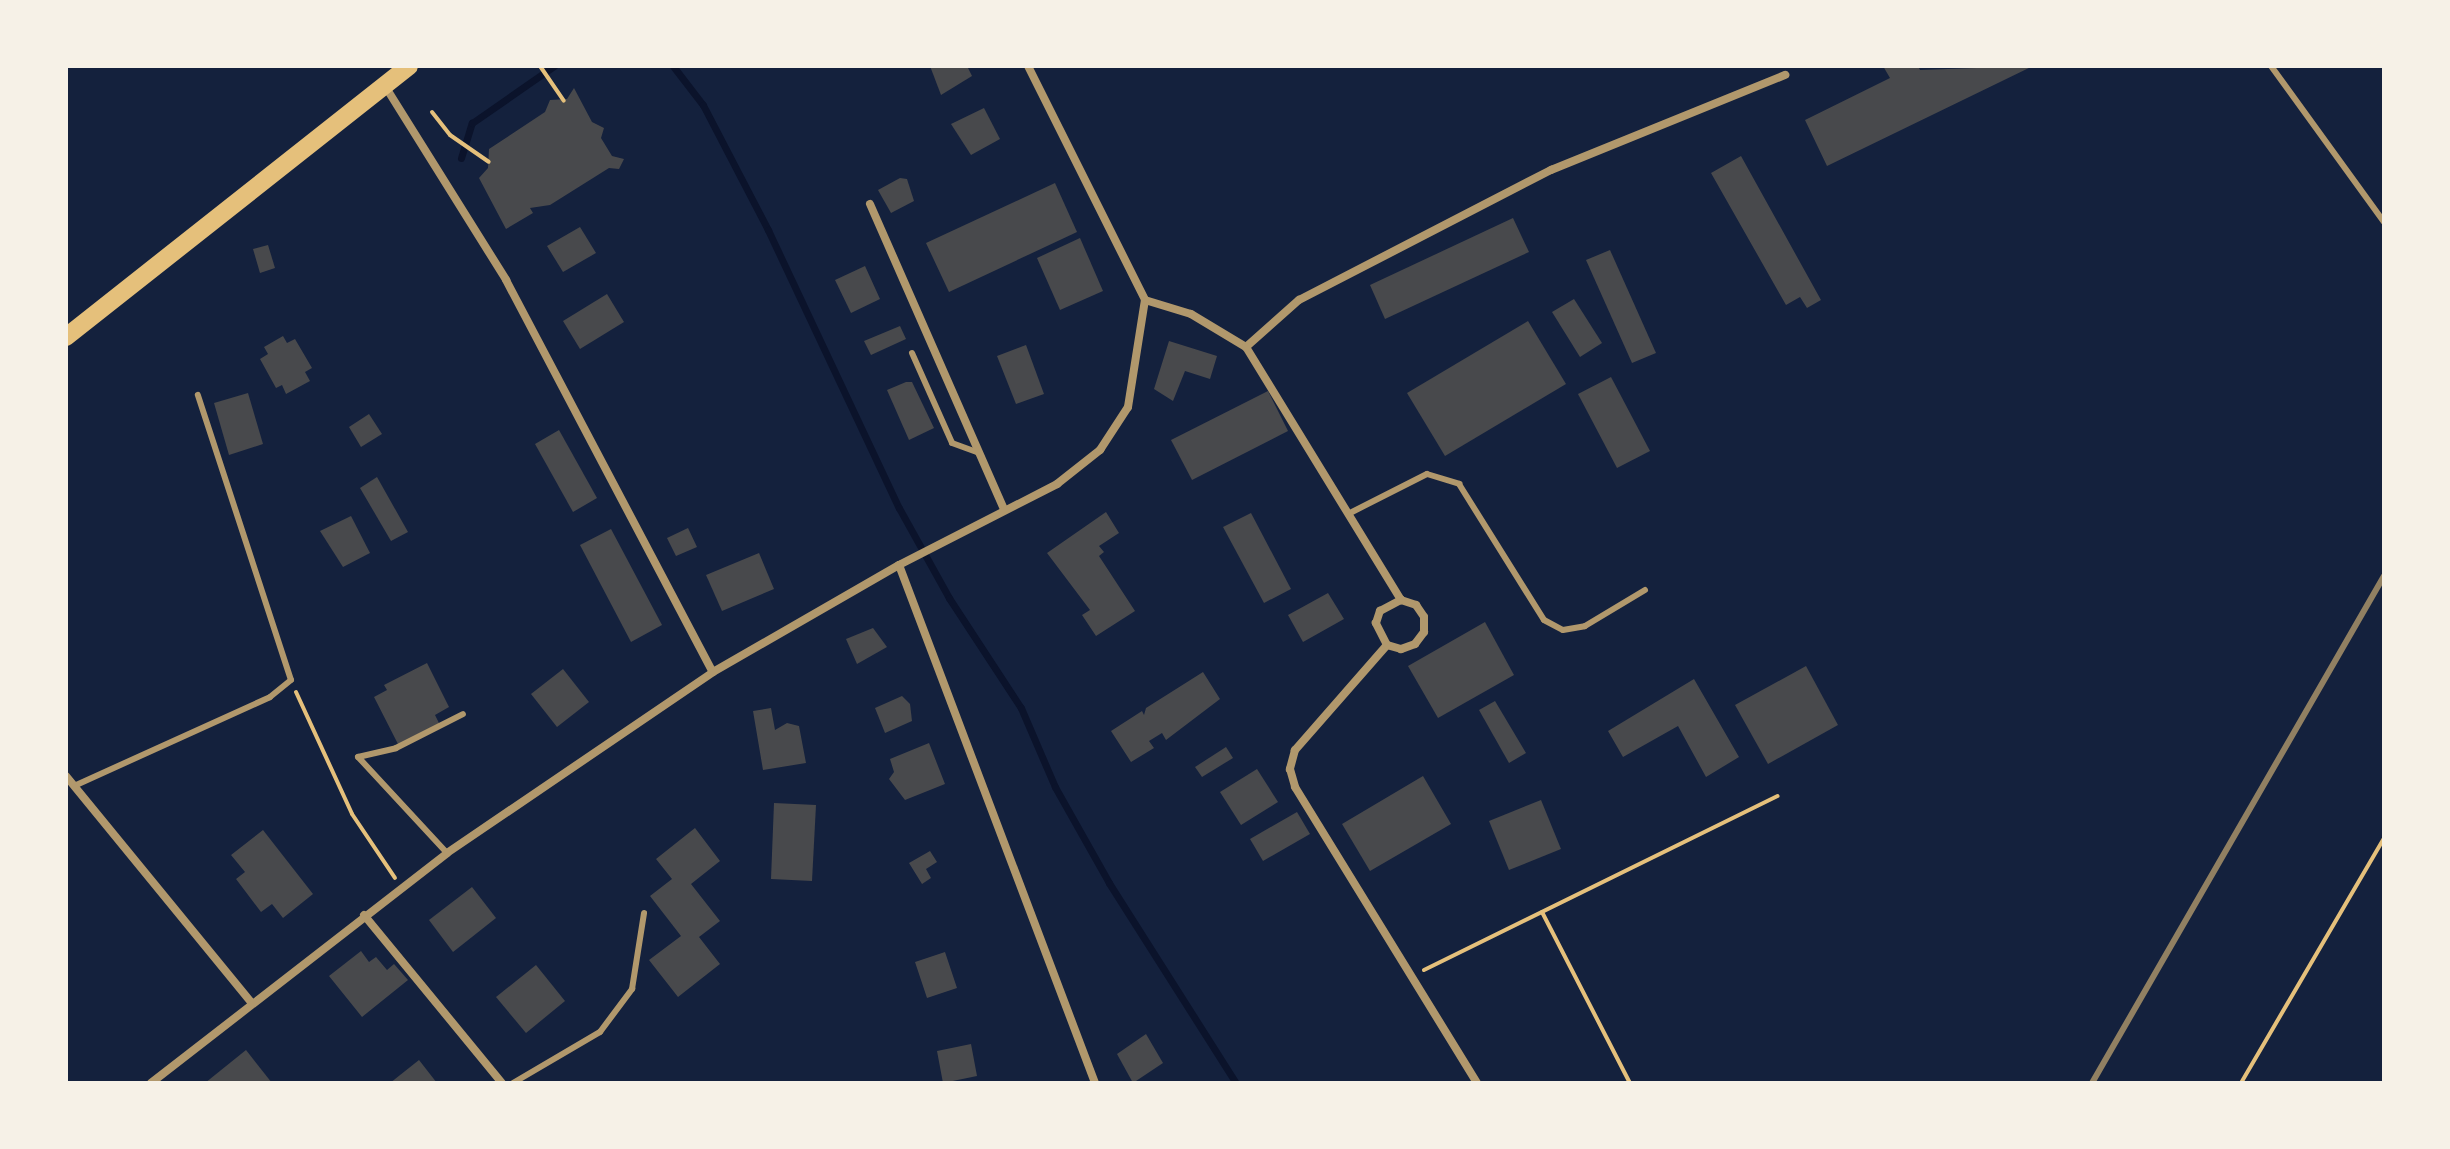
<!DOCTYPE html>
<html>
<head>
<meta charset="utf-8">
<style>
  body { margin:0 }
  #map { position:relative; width:2450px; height:1149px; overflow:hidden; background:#14213d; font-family:"Alegreya Sans",sans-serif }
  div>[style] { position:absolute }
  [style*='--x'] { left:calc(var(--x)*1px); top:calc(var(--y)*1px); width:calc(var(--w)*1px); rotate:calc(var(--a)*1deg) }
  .stream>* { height:7px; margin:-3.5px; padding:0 3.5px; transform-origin:3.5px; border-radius:3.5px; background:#0b132b }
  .building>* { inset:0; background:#48494c }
  .path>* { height:4px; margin:-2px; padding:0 2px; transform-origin:2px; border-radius:2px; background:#e5c07b }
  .service>* { height:6px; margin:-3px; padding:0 3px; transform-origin:3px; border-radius:3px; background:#b1986c }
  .minor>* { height:8px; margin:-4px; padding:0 4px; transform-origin:4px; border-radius:4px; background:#b1986c }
  .primary>* { height:18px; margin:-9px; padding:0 9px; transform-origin:9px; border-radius:9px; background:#e5c07b }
  .rail>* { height:6px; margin:-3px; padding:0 3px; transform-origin:3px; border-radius:3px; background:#918062 }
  span { translate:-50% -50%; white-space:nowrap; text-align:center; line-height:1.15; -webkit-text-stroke:7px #f6f1e7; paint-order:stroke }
  .frame { position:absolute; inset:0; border:68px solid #f6f1e7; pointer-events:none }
</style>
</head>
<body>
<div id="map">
  <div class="stream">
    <div style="--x:673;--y:66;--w:49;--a:52.4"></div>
    <div style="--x:703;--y:105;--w:141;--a:62.5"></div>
    <div style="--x:768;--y:230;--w:307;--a:64.8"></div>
    <div style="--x:899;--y:508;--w:103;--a:60.9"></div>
    <div style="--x:949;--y:598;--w:131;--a:56.8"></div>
    <div style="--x:1021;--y:708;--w:86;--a:66.7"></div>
    <div style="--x:1055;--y:787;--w:110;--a:60.6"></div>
    <div style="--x:1109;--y:883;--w:237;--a:57.6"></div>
    <div style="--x:461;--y:158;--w:37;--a:-73"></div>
    <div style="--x:472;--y:123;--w:100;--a:-34.8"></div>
  </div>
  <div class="building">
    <div style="clip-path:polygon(930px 66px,967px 66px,972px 76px,941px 95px)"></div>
    <div style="clip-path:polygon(1883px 66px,1918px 66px,1920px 70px,2033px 66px,1827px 166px,1805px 120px,1890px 78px)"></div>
    <div style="clip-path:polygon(574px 88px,592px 122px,604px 128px,601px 138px,612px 156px,624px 159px,619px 169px,609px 168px,550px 205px,530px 208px,533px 213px,506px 229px,479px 178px,488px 168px,489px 149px,545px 112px,550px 100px,567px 99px)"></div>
    <div style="clip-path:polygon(984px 108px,1000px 139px,971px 155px,951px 124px)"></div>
    <div style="clip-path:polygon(1741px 156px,1821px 300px,1807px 308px,1800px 297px,1786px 305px,1711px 173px)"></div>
    <div style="clip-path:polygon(900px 178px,907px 179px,914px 201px,891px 213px,878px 190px)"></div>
    <div style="clip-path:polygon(1055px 183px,1077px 232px,949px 292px,926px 243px)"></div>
    <div style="clip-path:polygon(1513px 218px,1529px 252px,1385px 319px,1370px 285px)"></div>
    <div style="clip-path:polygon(580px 227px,596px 253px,563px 272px,547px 246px)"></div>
    <div style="clip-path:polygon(1080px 238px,1103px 291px,1060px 310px,1037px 258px)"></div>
    <div style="clip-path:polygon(268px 245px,275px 268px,260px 273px,253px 249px)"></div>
    <div style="clip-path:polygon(1610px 250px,1656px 353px,1632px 363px,1586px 260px)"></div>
    <div style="clip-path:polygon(865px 266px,880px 299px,851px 313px,835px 280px)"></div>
    <div style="clip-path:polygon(607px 294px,624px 322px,580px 349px,563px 321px)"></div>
    <div style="clip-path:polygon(1574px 299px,1602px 343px,1580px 357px,1552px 312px)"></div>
    <div style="clip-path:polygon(1528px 321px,1566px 384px,1445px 456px,1407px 393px)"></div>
    <div style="clip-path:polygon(900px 326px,906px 339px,871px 355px,864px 341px)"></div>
    <div style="clip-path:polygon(283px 336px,287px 343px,295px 339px,312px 368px,305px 372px,310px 381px,286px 394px,282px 385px,276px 388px,260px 359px,268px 354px,264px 347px)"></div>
    <div style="clip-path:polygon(1169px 341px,1217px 356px,1210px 379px,1185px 371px,1173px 401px,1154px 389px)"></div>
    <div style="clip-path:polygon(1026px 345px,1044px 394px,1016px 404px,997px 356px)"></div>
    <div style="clip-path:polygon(1611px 377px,1650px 451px,1617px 468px,1578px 394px)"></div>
    <div style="clip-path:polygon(906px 382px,912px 382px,934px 428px,909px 440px,887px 390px)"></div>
    <div style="clip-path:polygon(1268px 391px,1288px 431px,1192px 480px,1171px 440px)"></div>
    <div style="clip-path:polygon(248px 393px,263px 444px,229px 455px,214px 403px)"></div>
    <div style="clip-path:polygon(369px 414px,382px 434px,361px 447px,349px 427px)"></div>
    <div style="clip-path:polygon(559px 430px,597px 498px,573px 512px,535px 444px)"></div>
    <div style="clip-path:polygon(377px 477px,408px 532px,391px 541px,360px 488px)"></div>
    <div style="clip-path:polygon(1106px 512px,1119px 533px,1099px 546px,1104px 552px,1099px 556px,1135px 611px,1096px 636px,1082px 615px,1090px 610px,1047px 553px)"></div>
    <div style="clip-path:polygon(1251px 513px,1291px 589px,1264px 603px,1223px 527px)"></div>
    <div style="clip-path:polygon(351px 516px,370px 553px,343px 567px,320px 531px)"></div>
    <div style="clip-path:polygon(688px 528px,697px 547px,676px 556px,667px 538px)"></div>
    <div style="clip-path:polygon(611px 529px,662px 625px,631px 642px,580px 545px)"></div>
    <div style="clip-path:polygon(759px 553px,774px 589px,722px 611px,706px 575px)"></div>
    <div style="clip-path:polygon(1328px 593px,1344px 619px,1303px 642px,1288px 615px)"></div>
    <div style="clip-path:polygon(1485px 622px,1514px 675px,1438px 718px,1408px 666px)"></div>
    <div style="clip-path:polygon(873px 628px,887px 647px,857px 664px,846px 639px)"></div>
    <div style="clip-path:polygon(427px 663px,449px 707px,435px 715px,441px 727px,400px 748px,374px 697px,387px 690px,384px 685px)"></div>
    <div style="clip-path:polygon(1806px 666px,1838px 725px,1768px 764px,1735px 705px)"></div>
    <div style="clip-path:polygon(563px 669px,589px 702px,557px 727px,531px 694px)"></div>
    <div style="clip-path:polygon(1203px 672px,1220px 699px,1166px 740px,1162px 733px,1149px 741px,1154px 748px,1131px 762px,1111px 731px,1142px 711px,1144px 715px,1146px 708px)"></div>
    <div style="clip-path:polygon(1694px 679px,1739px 757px,1706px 777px,1678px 726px,1623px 757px,1608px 731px)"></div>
    <div style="clip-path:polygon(902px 696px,910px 704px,912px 721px,885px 733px,875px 708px)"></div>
    <div style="clip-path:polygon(1495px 701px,1526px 753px,1509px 763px,1479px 710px)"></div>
    <div style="clip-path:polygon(771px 708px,775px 730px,787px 723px,799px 726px,806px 763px,763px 770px,753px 711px)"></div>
    <div style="clip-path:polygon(929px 743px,945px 784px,905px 800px,889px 779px,894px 772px,890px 759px)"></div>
    <div style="clip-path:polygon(1226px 747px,1233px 758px,1202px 777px,1195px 767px)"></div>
    <div style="clip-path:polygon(1257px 769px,1278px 802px,1241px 825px,1220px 792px)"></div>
    <div style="clip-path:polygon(1423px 776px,1451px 824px,1370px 871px,1342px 824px)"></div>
    <div style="clip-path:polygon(1541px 800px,1561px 849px,1509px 870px,1489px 821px)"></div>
    <div style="clip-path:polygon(774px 803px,816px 805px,812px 881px,771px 879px)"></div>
    <div style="clip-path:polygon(1297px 812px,1310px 834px,1263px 861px,1250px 839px)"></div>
    <div style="clip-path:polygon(695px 828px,720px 861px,691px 884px,720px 921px,699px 937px,720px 964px,678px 997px,649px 960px,681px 936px,650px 896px,672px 879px,656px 859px)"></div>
    <div style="clip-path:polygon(263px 830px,313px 894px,283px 918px,272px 904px,261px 912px,236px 879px,245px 872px,231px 855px)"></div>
    <div style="clip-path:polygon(930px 851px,937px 862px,926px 869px,931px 878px,922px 884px,909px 863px)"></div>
    <div style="clip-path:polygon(472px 887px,496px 918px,453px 952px,429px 920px)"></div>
    <div style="clip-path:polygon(361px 951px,369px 962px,376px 957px,387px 970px,394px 964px,408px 980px,362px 1017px,329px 976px)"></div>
    <div style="clip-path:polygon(945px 952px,957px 988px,927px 998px,915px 962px)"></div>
    <div style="clip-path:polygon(536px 965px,565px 1001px,526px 1033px,496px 997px)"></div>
    <div style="clip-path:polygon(1146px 1034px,1163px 1063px,1133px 1083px,1117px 1054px)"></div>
    <div style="clip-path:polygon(971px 1044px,977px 1076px,943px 1083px,937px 1051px)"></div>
    <div style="clip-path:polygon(246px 1050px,272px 1083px,205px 1083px)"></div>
    <div style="clip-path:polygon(419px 1060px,437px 1083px,390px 1083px)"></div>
  </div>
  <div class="path">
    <div style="--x:540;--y:66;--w:42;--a:55.6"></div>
    <div style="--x:432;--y:112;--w:29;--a:52"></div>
    <div style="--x:450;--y:135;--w:47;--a:34.7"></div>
    <div style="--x:296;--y:692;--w:134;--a:65.3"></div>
    <div style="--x:352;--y:814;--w:77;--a:56.1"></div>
    <div style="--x:1542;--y:912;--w:192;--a:62.8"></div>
    <div style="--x:1424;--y:970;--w:394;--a:-26.2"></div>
    <div style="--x:2241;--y:1083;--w:284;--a:-59.7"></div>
  </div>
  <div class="service">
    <div style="--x:2271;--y:66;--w:193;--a:54.1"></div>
    <div style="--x:912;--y:353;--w:98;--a:66"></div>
    <div style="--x:952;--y:443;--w:27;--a:20"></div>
    <div style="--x:1352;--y:512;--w:84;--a:-26.9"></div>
    <div style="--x:1427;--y:474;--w:34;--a:17"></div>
    <div style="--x:1459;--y:484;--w:160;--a:58"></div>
    <div style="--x:1544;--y:620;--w:21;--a:28"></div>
    <div style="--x:1563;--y:630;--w:22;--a:-10"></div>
    <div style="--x:1585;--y:626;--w:70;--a:-31"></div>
    <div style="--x:74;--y:786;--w:215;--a:-24.4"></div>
    <div style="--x:270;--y:697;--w:27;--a:-39"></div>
    <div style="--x:291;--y:680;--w:300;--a:-108.1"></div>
    <div style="--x:447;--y:853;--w:131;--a:-132.8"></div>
    <div style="--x:358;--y:757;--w:39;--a:-13"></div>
    <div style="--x:396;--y:748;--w:75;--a:-26.9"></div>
    <div style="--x:513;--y:1083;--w:101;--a:-30.4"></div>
    <div style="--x:600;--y:1032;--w:54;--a:-53.3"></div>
    <div style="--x:632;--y:989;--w:77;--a:-81"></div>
  </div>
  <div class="minor">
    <div style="--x:1028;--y:66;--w:262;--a:63.4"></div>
    <div style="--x:385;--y:86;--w:229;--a:58"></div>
    <div style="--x:506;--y:280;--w:443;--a:62.2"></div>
    <div style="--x:870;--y:204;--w:333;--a:66.3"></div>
    <div style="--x:1145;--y:300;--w:48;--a:16.9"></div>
    <div style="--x:1191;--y:314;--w:64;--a:31"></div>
    <div style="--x:1246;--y:347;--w:297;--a:58.5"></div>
    <div style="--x:1401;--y:600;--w:16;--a:18"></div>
    <div style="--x:1416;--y:605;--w:14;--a:56"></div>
    <div style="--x:1424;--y:617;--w:15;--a:90"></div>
    <div style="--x:1424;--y:632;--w:15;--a:127"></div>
    <div style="--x:1415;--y:644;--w:15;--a:160"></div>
    <div style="--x:1401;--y:649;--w:15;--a:-164"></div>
    <div style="--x:1246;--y:347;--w:71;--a:-41.6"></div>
    <div style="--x:1299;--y:300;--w:284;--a:-27.3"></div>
    <div style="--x:1551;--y:170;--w:253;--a:-22.1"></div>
    <div style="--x:899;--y:565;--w:554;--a:69.27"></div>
    <div style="--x:1387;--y:645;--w:140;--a:131.2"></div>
    <div style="--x:1295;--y:750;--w:20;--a:105"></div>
    <div style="--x:1290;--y:769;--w:19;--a:74"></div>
    <div style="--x:1295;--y:787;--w:347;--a:58.4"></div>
    <div style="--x:1387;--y:645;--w:25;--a:-117"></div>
    <div style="--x:1376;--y:623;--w:13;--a:-72"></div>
    <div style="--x:1380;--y:611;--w:24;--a:-28"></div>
    <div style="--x:66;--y:776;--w:291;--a:50.7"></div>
    <div style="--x:364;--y:915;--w:217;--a:50.6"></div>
    <div style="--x:151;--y:1083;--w:375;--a:-37.8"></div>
    <div style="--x:447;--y:853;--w:322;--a:-34.2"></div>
    <div style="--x:713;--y:672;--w:215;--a:-29.9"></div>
    <div style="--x:899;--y:565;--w:178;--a:-27.1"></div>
    <div style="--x:1057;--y:484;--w:55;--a:-38.3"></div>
    <div style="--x:1100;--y:450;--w:51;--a:-56.9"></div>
    <div style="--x:1128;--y:407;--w:108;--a:-81"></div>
  </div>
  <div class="primary">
    <div style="--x:66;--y:337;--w:437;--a:-38.3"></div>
  </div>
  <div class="rail">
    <div style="--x:2092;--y:1083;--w:585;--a:-60.06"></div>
  </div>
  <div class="frame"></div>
</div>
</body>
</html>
